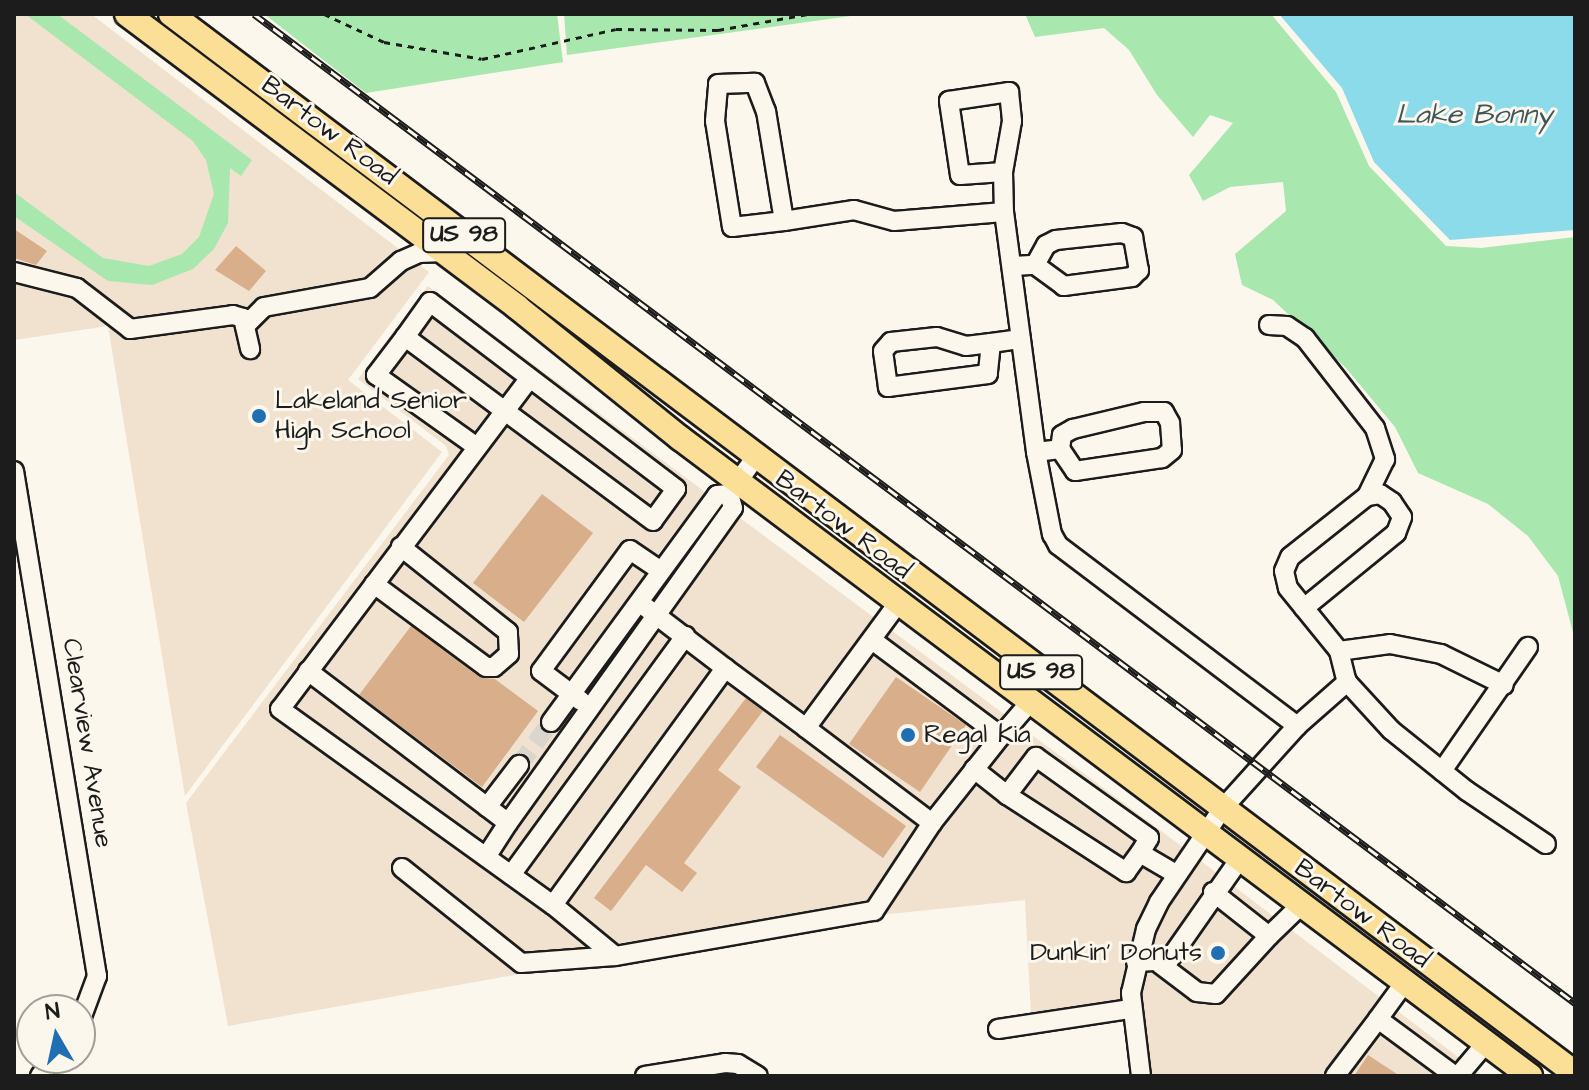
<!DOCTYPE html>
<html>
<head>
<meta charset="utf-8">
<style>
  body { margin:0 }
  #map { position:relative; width:1589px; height:1090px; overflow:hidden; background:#fbf7ec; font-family:"Architects Daughter",sans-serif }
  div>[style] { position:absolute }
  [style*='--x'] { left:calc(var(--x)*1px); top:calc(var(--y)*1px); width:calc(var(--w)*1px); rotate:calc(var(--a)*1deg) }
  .built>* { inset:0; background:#f1e1cf }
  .green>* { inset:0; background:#a8e7ae }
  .water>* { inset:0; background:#8cdbea }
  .building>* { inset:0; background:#d9ae8a }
  .minor-tunnel>* { height:18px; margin-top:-9px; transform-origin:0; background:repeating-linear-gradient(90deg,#dad6cd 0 18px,transparent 0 27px) }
  .path>* { height:3px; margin-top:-1.5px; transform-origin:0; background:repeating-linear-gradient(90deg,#1c1c1c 0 6px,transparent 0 12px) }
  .roads { filter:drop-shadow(2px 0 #1c1c1c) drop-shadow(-2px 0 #1c1c1c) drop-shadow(0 2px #1c1c1c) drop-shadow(0 -2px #1c1c1c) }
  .minor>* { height:18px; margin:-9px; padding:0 9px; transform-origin:9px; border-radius:9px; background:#fbf7ec }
  .major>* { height:24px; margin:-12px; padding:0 12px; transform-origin:12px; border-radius:12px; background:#fbdf96 }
  .rail>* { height:7px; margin-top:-3.5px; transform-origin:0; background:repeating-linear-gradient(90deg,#fbf7ec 0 12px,#1c1c1c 0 24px); box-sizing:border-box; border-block:2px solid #1c1c1c }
  .dots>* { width:22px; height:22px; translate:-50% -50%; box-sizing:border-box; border:4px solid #fbf7ec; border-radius:50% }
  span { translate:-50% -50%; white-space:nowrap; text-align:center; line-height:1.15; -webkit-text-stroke:6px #fbf7ec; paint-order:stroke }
  .shield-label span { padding:2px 6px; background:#fbf7ec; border:2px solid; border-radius:6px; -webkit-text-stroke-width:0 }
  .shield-label { font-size:24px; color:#1c1c1c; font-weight:700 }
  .street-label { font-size:26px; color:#1c1c1c }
  .poi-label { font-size:26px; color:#1c1c1c }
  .left { translate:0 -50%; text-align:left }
  .right { translate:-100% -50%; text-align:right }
  .water-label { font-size:28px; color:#3e555a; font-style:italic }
  .frame { position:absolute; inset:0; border:16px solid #1c1c1c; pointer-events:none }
  .north { position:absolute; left:16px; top:994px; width:80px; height:80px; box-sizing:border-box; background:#fbf7ec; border:2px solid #a29f99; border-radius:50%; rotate:351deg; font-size:22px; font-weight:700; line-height:32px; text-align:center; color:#1c1c1c }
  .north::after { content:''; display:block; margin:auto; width:28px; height:36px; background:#1f6fb2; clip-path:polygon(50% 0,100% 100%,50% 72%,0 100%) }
</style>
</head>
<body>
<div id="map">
  <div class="built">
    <div style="clip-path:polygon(14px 14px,91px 14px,429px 272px,348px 380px,442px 452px,185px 796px,108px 326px,14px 340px)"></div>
    <div style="clip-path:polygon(428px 286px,1184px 848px,1138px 926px,1123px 1002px,1031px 1016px,1025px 900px,812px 922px,228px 1026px,186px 803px,449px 455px,446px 446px,358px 379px)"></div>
    <div style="clip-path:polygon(1197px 858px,1483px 1076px,1149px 1076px,1139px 994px,1153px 933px)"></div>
  </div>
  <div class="green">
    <div style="clip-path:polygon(25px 14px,57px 14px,252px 160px,241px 176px,230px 168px,228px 223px,214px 249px,193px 269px,152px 285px,108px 281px,14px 216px,14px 192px,103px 258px,149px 266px,182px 254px,199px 237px,214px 194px,206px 160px,193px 141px)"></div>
    <div style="clip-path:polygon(264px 14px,557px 14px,563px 62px,366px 93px)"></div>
    <div style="clip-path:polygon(564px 14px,865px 14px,567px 55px)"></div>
    <div style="clip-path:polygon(1025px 14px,1271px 14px,1336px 92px,1369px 166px,1446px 246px,1481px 248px,1575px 237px,1575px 640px,1558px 576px,1528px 536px,1488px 504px,1418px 473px,1395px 427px,1346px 368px,1273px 300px,1242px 285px,1235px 254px,1286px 211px,1283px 182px,1230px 187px,1203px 201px,1189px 175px,1233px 123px,1210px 115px,1193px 137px,1157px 95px,1129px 50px,1104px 28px,1035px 37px)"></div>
  </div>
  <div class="water">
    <div style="clip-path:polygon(1279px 14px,1575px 14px,1575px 230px,1450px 240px,1374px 162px,1342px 88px)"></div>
  </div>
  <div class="building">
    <div style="clip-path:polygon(14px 229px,47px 251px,36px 265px,14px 258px)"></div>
    <div style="clip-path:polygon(236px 246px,266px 271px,249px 291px,215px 270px)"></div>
    <div style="clip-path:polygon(542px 494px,593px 533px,524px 622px,473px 583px)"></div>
    <div style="clip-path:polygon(411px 626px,479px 677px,495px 679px,538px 711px,482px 787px,359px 695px)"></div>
    <div style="clip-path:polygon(896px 677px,966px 725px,920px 792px,849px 744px)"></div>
    <div style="clip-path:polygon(746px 698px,763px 711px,718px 770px,741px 787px,684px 863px,697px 873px,682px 892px,646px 865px,611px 911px,594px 898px)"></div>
    <div style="clip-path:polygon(780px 735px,906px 826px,883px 858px,756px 767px)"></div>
    <div style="clip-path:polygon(1368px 1055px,1400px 1076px,1354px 1076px)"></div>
  </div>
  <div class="minor-tunnel">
    <div style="--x:519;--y:765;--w:54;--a:-53.3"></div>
  </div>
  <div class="path">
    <div style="--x:324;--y:14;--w:66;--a:25"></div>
    <div style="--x:384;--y:42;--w:99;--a:9.8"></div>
    <div style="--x:482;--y:59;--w:137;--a:-12.6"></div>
    <div style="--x:616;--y:29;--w:102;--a:0.6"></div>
    <div style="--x:718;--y:30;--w:91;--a:-10.1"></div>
  </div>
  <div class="roads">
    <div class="minor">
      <div style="--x:755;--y:83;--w:30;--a:69"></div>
      <div style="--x:766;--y:111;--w:111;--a:80.7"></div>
      <div style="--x:784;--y:221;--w:52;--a:173.4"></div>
      <div style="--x:732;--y:227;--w:107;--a:-99.1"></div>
      <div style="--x:715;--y:121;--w:37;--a:-85"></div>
      <div style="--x:718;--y:84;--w:37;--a:-2"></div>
      <div style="--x:1009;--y:92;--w:29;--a:84"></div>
      <div style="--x:1012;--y:121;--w:52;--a:100"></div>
      <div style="--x:1003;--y:172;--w:43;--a:176"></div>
      <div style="--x:960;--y:175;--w:75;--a:-98.5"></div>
      <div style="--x:949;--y:101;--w:61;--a:-8.5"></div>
      <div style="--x:1003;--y:172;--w:40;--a:88.6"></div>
      <div style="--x:1004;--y:212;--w:242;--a:82.4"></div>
      <div style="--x:1036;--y:452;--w:84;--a:79"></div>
      <div style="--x:1052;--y:534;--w:13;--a:61"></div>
      <div style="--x:1058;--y:545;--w:300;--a:37.1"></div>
      <div style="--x:784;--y:221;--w:71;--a:-8.9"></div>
      <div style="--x:854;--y:210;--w:41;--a:15.4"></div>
      <div style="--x:894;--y:221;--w:110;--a:-4.7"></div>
      <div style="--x:1013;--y:266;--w:22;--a:-3"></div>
      <div style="--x:1035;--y:265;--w:23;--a:-61"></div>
      <div style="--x:1046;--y:245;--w:11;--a:-27"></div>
      <div style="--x:1056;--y:240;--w:66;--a:-6.1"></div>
      <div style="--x:1122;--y:233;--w:12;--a:20"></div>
      <div style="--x:1133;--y:237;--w:34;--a:80"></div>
      <div style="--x:1139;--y:270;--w:10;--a:135"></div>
      <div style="--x:1132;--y:277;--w:69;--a:172.5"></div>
      <div style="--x:1064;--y:286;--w:36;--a:-144"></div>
      <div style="--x:14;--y:272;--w:65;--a:14.3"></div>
      <div style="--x:77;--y:288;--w:67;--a:37.7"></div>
      <div style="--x:130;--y:329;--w:104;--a:-7.7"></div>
      <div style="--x:233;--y:315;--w:10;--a:17"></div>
      <div style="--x:243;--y:318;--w:32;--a:77"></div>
      <div style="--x:1269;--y:325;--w:18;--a:3"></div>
      <div style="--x:1287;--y:326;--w:22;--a:34"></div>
      <div style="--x:1305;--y:338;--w:114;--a:52.1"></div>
      <div style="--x:1375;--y:428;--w:33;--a:72"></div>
      <div style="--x:1385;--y:459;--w:41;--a:115.9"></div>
      <div style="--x:245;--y:326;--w:27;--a:-45"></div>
      <div style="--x:264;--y:307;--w:108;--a:-10.2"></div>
      <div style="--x:370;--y:288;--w:41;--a:-41.1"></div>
      <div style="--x:401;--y:261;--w:20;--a:-24"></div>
      <div style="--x:419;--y:253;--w:25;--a:-2"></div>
      <div style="--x:405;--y:337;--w:43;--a:-54.5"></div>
      <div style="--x:430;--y:302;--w:309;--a:37.2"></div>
      <div style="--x:676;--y:489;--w:39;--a:126"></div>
      <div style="--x:653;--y:521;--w:309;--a:-143.4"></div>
      <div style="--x:405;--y:337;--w:48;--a:127.3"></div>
      <div style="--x:376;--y:375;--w:124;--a:35.5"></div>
      <div style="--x:991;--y:343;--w:31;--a:96"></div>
      <div style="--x:988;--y:374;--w:101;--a:172.6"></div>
      <div style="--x:888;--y:387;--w:36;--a:-98"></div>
      <div style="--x:883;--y:351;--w:12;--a:-48"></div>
      <div style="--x:891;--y:342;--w:46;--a:-6.2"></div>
      <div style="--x:937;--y:337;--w:30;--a:17"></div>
      <div style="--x:966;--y:346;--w:25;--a:-7"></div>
      <div style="--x:991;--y:343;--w:30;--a:-8"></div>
      <div style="--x:529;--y:379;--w:413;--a:127"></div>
      <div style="--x:280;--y:709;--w:336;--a:35.7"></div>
      <div style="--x:553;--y:905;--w:293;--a:-54"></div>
      <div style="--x:725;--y:668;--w:108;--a:-142.5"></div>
      <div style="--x:1036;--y:452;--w:24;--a:-7"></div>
      <div style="--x:1060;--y:449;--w:14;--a:-82"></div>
      <div style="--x:1062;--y:435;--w:13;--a:-29"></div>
      <div style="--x:1073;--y:429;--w:73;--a:-13.5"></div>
      <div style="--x:1144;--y:412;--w:20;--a:0"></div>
      <div style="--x:1164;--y:412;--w:13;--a:61"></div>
      <div style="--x:1170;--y:423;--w:27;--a:86"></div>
      <div style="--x:1172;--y:450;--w:13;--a:141"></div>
      <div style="--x:1162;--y:458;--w:88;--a:171.5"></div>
      <div style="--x:1075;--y:471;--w:27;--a:-124"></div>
      <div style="--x:14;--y:471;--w:512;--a:80.67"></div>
      <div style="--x:97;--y:976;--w:49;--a:110.3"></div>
      <div style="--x:374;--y:584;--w:139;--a:36.5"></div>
      <div style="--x:486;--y:667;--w:8;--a:0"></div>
      <div style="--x:494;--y:667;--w:20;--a:-41"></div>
      <div style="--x:509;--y:654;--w:22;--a:-93"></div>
      <div style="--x:508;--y:632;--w:137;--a:-141.5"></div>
      <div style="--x:1304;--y:608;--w:119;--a:-39.2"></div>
      <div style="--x:1396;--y:533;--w:17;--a:-69"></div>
      <div style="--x:1402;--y:517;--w:18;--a:-124"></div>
      <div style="--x:1392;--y:502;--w:14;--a:-146"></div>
      <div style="--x:1380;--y:494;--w:13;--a:171"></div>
      <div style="--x:1367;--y:496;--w:98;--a:141.6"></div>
      <div style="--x:1290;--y:557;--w:15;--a:113"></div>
      <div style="--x:1284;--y:571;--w:17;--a:77"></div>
      <div style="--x:1288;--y:588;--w:81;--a:51"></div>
      <div style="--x:1339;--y:651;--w:32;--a:76"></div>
      <div style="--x:1347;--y:682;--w:65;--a:47.5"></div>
      <div style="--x:1391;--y:730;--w:97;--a:38.8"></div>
      <div style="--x:1467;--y:791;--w:95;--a:33.9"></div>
      <div style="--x:872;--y:640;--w:161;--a:36.7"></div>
      <div style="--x:1001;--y:736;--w:46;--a:-49.4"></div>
      <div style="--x:1339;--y:651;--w:51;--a:-7.8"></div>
      <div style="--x:1390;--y:644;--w:52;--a:11.1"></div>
      <div style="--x:1441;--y:654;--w:70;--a:26.2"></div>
      <div style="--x:725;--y:668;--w:101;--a:36.5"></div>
      <div style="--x:806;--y:728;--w:157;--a:-53.6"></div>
      <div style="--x:308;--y:671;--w:251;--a:37.2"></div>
      <div style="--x:508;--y:823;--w:387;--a:-54.5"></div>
      <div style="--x:733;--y:508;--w:15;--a:-106"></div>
      <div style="--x:581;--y:701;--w:50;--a:-143.1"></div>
      <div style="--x:541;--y:671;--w:150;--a:-53.7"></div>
      <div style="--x:630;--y:550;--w:36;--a:34"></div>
      <div style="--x:551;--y:722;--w:281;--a:-53.8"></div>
      <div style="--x:717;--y:495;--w:12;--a:-5"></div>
      <div style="--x:729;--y:494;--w:44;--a:-54.2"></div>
      <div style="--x:806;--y:728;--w:158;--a:37"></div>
      <div style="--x:932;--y:823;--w:111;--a:-51.6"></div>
      <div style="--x:974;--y:769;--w:42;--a:38.2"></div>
      <div style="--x:1007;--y:795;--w:48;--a:-52.7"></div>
      <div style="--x:1036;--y:757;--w:139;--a:35.6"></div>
      <div style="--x:1149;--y:838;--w:17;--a:121"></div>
      <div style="--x:1140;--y:853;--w:42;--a:30.3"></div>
      <div style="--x:1442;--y:771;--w:151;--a:-55.3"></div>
      <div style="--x:1007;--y:795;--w:142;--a:32.9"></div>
      <div style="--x:1126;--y:872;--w:24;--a:-54"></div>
      <div style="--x:487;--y:807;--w:53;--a:-52.7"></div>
      <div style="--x:486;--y:857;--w:40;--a:-57.1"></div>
      <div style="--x:402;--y:868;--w:152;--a:38.6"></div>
      <div style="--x:521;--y:963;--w:94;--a:-4.3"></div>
      <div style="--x:511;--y:875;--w:296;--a:-53.9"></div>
      <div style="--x:1213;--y:892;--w:71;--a:38.2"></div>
      <div style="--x:1269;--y:936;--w:46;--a:-44.1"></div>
      <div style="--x:553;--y:905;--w:80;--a:39.4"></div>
      <div style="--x:615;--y:956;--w:263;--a:-9.9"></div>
      <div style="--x:874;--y:911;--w:105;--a:-56.6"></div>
      <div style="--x:1136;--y:962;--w:33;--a:-3"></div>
      <div style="--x:1169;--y:960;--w:126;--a:-55"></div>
      <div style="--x:1160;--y:964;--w:46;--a:37.1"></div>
      <div style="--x:1197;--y:992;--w:19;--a:6"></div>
      <div style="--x:1216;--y:994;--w:79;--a:-47.6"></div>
      <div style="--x:1405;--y:982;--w:46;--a:126.1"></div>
      <div style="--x:1378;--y:1019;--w:96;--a:36.5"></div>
      <div style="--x:998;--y:1029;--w:134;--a:-8.6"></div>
      <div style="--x:40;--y:1076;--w:23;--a:-52"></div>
      <div style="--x:645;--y:1076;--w:81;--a:-9.2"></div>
      <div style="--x:725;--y:1063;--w:13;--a:4"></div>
      <div style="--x:738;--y:1064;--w:23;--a:31"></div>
      <div style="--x:1141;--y:1076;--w:84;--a:-96.9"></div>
      <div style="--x:1131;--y:993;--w:66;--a:-76.8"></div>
      <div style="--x:1146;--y:929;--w:30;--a:-64"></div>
      <div style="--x:1159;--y:902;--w:114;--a:-55.8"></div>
      <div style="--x:1223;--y:808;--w:110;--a:-47.9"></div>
      <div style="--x:1297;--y:726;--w:67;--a:-41.3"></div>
      <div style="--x:1335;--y:1076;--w:71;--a:-53"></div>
      <div style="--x:1458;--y:1076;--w:43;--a:-49.7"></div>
    </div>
    <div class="major">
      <div style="--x:127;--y:14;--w:488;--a:36.9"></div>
      <div style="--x:517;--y:307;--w:209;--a:38.8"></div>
      <div style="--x:680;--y:438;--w:1063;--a:36.89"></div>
      <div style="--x:171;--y:14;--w:1759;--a:37.03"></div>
    </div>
  </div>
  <div class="rail">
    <div style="--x:254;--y:14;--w:1650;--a:36.82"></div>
  </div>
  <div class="dots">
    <div style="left:259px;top:416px;background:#1f6fb2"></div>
    <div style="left:908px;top:735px;background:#1f6fb2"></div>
    <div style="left:1218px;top:953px;background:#1f6fb2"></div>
  </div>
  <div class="shield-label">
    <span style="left:464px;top:235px">US 98</span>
    <span style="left:1041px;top:672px">US 98</span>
  </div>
  <div class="street-label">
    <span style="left:329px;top:131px;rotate:37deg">Bartow Road</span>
    <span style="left:843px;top:525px;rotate:37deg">Bartow Road</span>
    <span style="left:87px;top:743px;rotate:81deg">Clearview Avenue</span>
    <span style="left:1362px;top:914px;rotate:37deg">Bartow Road</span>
  </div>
  <div class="poi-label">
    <span class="left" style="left:275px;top:416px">Lakeland Senior<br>High School</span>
    <span class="left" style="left:924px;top:735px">Regal Kia</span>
    <span class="right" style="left:1202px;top:953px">Dunkin' Donuts</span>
  </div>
  <div class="water-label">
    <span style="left:1474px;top:115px">Lake Bonny</span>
  </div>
  <div class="frame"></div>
  <div class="north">N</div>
</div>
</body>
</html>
